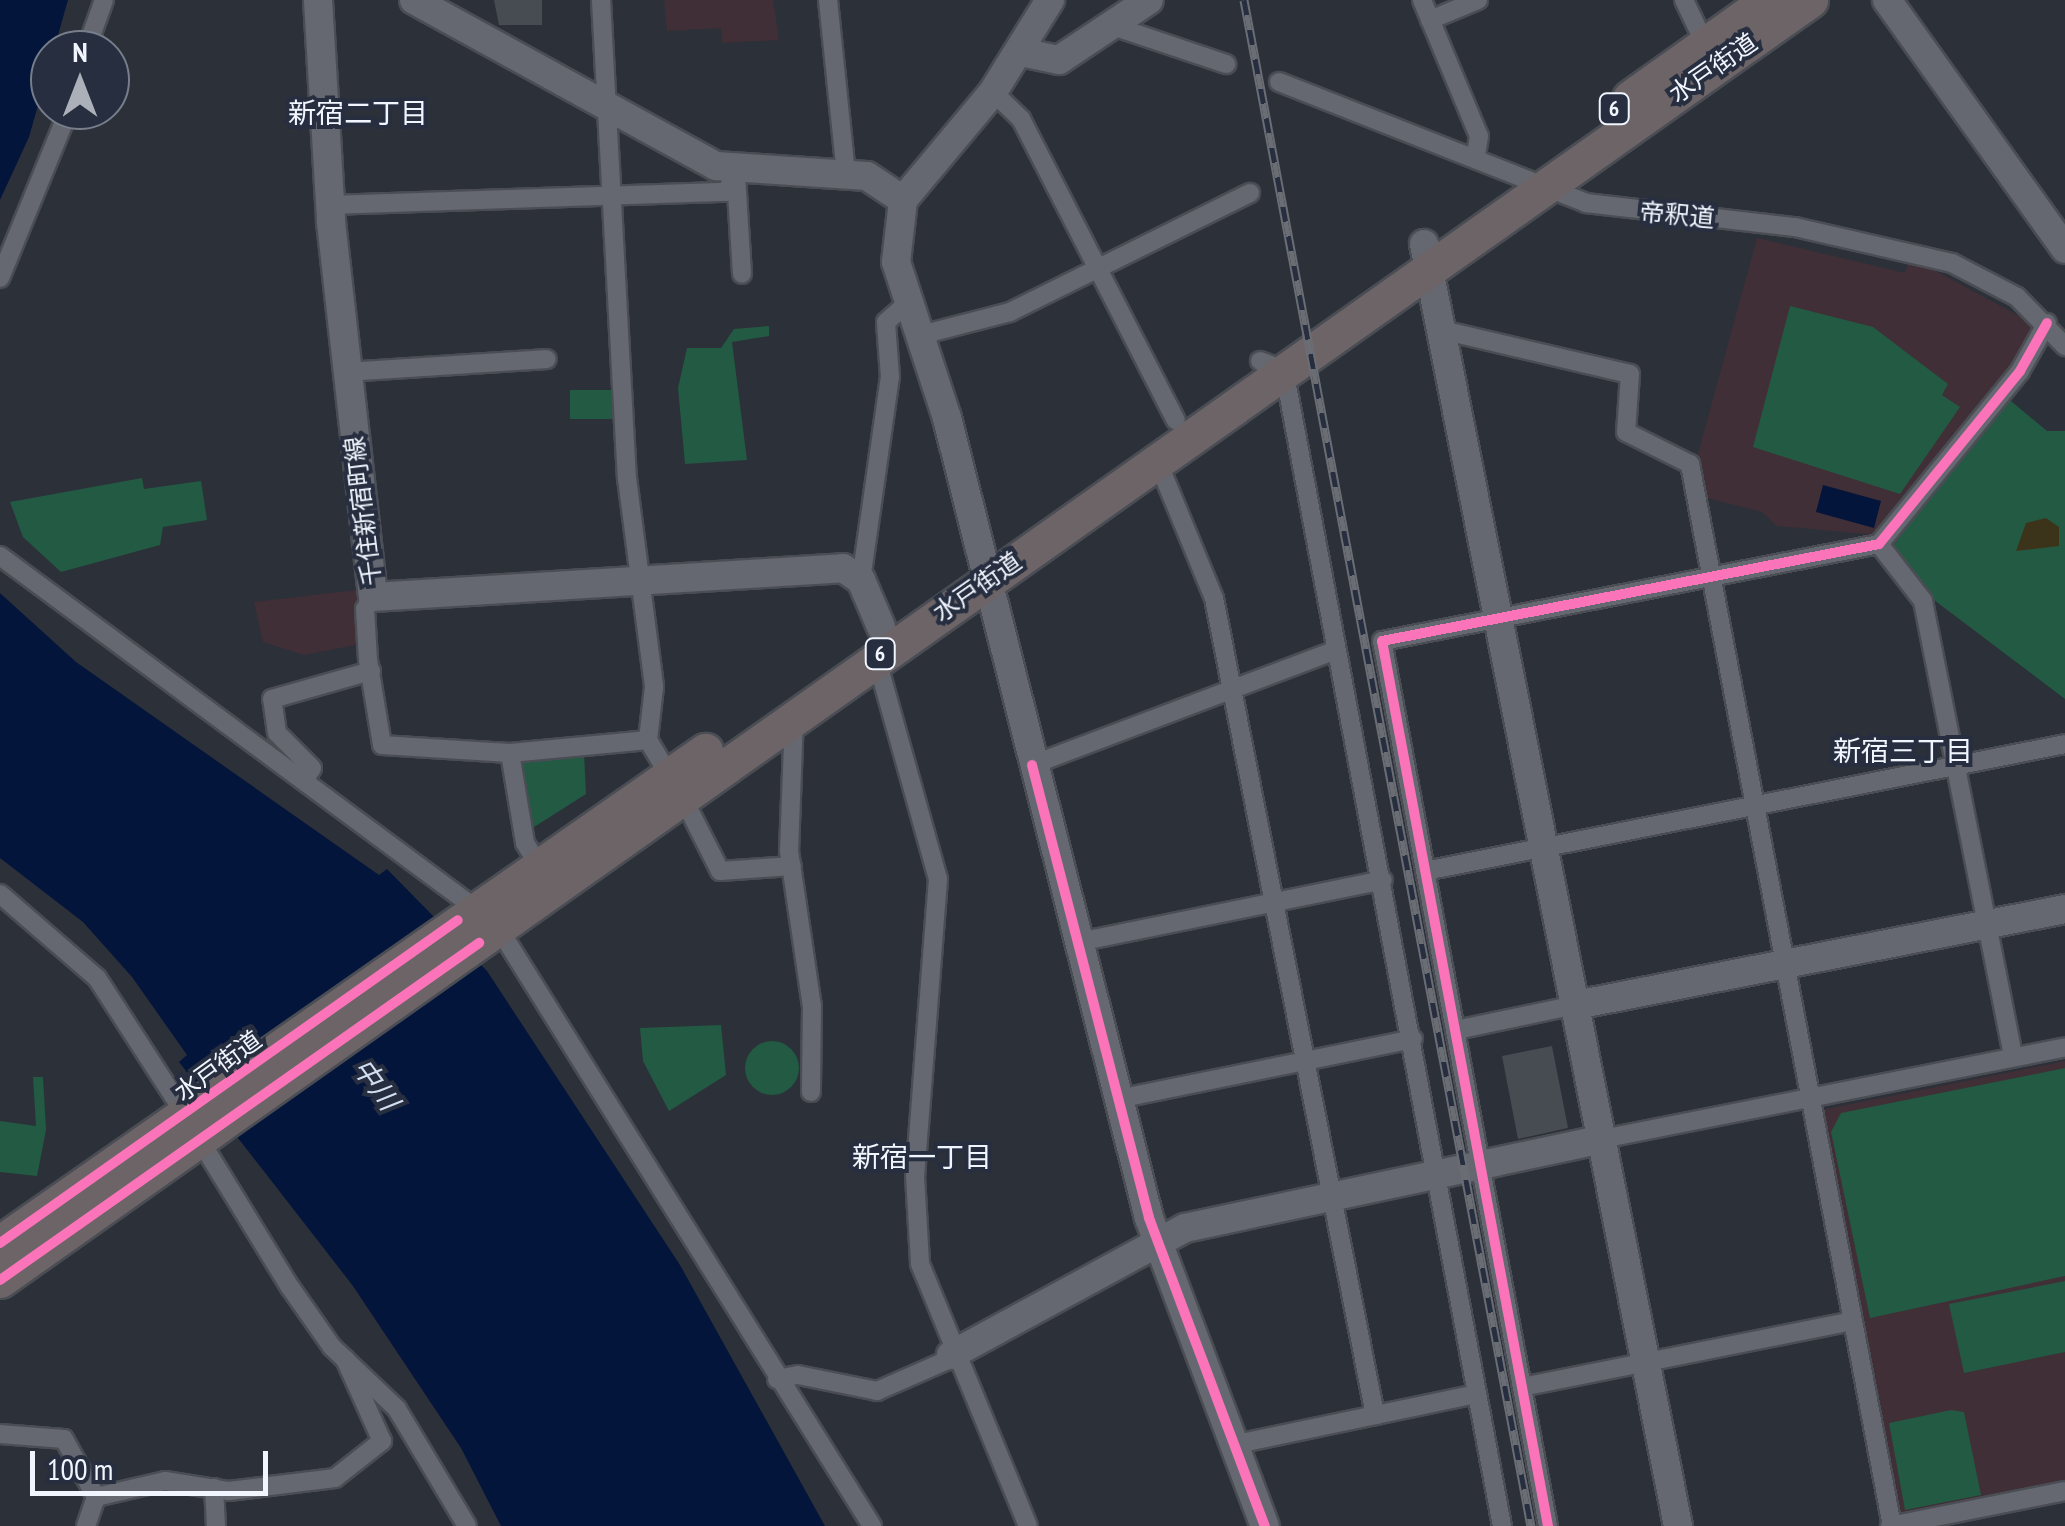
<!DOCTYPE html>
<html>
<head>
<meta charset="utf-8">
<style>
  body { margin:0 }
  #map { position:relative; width:2065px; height:1526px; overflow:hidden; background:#2c3039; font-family:"PT Sans Narrow","Noto Sans JP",sans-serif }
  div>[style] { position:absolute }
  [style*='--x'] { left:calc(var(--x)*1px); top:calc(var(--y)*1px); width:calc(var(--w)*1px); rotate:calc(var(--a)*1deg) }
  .education>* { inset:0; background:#402f36 }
  .green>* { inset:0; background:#225a43 }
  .round { border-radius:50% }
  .sand>* { inset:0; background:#3c341a }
  .water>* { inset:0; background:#04153c }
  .building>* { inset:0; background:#474b52 }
  .roads { filter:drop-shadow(2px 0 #4a4d54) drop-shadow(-2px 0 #4a4d54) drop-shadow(0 2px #4a4d54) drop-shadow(0 -2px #4a4d54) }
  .street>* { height:18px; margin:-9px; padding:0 9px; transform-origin:9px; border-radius:9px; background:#656870 }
  .secondary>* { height:28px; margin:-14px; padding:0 14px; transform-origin:14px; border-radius:14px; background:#656870 }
  .highway>* { height:35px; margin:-17.5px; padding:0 17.5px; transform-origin:17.5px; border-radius:17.5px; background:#6c6467 }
  .rail>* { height:9px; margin-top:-4.5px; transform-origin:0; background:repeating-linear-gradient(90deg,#262e3f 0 15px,#6a6d74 0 30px); box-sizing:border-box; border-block:2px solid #6a6d74 }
  .cycleway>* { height:10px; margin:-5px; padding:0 5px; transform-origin:5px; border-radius:5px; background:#fb73b8 }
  span { translate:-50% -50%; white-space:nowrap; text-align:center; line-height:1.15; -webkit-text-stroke:8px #262e3f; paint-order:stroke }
  .shield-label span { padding:2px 8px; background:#262e3f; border:2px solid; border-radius:8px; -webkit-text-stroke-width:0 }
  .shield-label { font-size:22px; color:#f0f5fe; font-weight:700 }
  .street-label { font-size:25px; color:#f0f5fe }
  .neighbourhood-label { font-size:28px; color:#f0f5fe }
  .water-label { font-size:28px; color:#d3dff1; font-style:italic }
  .north { position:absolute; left:30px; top:30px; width:100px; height:100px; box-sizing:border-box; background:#262e3f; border:2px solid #777e8b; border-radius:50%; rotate:0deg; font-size:28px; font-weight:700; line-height:40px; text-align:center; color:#f0f5fe }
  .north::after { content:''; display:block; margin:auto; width:35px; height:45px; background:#abb0b9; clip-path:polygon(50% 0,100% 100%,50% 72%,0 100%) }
  .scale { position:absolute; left:30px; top:1451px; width:238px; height:45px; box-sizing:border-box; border:5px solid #f0f5fe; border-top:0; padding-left:12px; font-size:30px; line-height:35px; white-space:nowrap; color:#f0f5fe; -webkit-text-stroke:8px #262e3f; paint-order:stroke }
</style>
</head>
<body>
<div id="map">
  <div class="education">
    <div style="clip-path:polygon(664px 0,773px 0,779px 40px,722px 43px,721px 28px,667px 31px)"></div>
    <div style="clip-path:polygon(1757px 238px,1905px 273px,1908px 262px,1932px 269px,2034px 324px,2011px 371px,1877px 535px,1777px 526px,1762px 512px,1699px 496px,1698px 454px)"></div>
    <div style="clip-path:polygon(357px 590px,361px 644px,304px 655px,263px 642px,254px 602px)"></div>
    <div style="clip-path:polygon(2065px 1061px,2065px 1486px,1901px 1517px,1821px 1110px)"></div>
  </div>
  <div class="green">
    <div style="clip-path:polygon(1790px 306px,1873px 327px,1948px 384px,1942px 395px,1960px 407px,1900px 494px,1753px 447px)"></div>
    <div style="clip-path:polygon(769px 326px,769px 336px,732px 342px,747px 460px,685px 464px,678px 388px,687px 348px,721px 348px,734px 329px)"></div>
    <div style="clip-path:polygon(570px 390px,616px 390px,616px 419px,570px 419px)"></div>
    <div style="clip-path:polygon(2006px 397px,2047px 431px,2065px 431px,2065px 699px,1934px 600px,1893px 546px)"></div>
    <div style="clip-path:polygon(142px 478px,144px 489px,201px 481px,207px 520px,163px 527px,160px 545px,61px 572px,23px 537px,10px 502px)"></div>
    <div style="clip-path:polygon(584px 754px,586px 794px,531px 829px,522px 762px)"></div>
    <div style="clip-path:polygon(721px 1025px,726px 1075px,669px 1111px,643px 1061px,640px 1028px)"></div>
    <div class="round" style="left:745px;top:1041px;width:54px;height:54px"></div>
    <div style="clip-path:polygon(2065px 1068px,2065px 1276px,1870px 1318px,1831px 1132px,1841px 1113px)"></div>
    <div style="clip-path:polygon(33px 1077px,43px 1077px,46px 1130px,37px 1176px,0 1172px,0 1121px,36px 1126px)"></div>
    <div style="clip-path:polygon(2065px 1281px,2065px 1352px,1964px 1373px,1949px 1304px)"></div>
    <div style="clip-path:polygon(1951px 1410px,1964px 1412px,1981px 1495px,1905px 1510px,1889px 1423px)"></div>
  </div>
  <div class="sand">
    <div style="clip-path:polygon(2046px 518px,2059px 527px,2059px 546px,2016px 551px,2026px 523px)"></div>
  </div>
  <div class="water">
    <div style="clip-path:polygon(0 0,68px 0,29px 137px,0 200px)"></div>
    <div style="clip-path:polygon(1823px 485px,1881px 501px,1874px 528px,1816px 512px)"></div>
    <div style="clip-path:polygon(0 593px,76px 662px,379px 875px,387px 869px,487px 971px,680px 1265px,825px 1526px,501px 1526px,461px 1448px,353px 1286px,179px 1062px,187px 1055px,132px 977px,83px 922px,0 858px)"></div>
  </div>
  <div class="building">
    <div style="clip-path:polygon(494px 0,542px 0,542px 25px,499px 25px)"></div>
    <div style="clip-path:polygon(1552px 1046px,1568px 1128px,1518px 1139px,1502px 1056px)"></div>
  </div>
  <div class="roads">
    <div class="street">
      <div style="--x:601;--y:0;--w:479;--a:86.9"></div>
      <div style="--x:627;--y:478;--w:211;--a:82.6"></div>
      <div style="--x:654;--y:687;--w:53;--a:96.5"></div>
      <div style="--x:828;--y:0;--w:174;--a:84.1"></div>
      <div style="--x:1422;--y:0;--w:147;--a:67.3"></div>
      <div style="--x:1479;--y:136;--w:18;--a:99"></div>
      <div style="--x:1684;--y:0;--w:49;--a:64.5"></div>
      <div style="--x:1430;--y:20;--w:52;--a:-22.6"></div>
      <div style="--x:1107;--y:24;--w:126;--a:18.6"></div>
      <div style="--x:86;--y:50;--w:53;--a:-70.2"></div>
      <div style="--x:1279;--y:82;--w:330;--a:21.5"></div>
      <div style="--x:1586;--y:203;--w:210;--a:6.6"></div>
      <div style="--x:1795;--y:227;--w:161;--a:12.9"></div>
      <div style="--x:1952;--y:263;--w:73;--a:27.6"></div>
      <div style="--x:2017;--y:297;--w:69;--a:45.6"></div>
      <div style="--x:993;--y:92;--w:39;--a:44"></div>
      <div style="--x:1021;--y:119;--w:339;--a:62.8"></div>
      <div style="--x:736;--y:176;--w:98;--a:86.5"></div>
      <div style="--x:329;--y:205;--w:398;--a:-1.9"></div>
      <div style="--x:727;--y:192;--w:22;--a:-69"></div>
      <div style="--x:0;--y:278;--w:182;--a:-67.7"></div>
      <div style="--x:1442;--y:330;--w:193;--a:13.2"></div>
      <div style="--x:1630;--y:374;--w:58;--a:93.9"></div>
      <div style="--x:1626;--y:432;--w:72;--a:26.6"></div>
      <div style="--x:1690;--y:464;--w:1081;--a:79.23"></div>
      <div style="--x:921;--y:335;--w:92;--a:-14.5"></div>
      <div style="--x:1010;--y:312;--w:268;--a:-26.4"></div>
      <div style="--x:1260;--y:361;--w:26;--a:21"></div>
      <div style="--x:1284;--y:370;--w:1176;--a:79.32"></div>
      <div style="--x:347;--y:372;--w:200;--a:-3.7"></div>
      <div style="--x:1157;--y:460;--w:149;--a:67.6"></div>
      <div style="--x:1214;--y:598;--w:833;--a:78.85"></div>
      <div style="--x:1879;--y:544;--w:72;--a:52.3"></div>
      <div style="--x:1923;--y:601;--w:465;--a:78.8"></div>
      <div style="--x:0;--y:556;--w:591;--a:36.54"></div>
      <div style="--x:861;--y:580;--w:205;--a:-81.9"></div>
      <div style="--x:890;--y:377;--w:55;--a:-94.2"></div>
      <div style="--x:886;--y:322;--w:28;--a:-41"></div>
      <div style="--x:373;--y:597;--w:14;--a:124"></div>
      <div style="--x:365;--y:609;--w:51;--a:86.6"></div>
      <div style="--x:368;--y:660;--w:86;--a:80.6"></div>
      <div style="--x:382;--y:745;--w:128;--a:3.6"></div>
      <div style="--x:510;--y:753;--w:91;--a:80.5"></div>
      <div style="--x:525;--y:843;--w:25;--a:58"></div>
      <div style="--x:876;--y:657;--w:230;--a:74.4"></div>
      <div style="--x:938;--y:879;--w:298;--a:94.4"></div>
      <div style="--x:915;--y:1176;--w:88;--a:86.7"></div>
      <div style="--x:920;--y:1264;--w:283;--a:67.6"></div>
      <div style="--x:794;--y:716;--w:135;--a:92.1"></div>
      <div style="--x:789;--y:851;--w:157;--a:81.6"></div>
      <div style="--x:812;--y:1006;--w:86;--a:90.7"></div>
      <div style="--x:510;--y:753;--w:139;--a:-5.4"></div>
      <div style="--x:648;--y:740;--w:41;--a:59"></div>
      <div style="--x:1032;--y:765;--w:325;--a:-20.7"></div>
      <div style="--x:304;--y:780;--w:14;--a:-56"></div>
      <div style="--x:312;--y:768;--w:49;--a:-135"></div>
      <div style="--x:277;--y:733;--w:34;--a:-98"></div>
      <div style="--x:272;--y:699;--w:103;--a:-15.8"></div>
      <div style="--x:682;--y:796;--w:84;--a:63.1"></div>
      <div style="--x:720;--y:871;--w:72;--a:-4"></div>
      <div style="--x:1425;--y:871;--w:652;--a:-11.22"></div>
      <div style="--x:0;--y:894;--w:128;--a:40.9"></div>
      <div style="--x:97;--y:978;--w:162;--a:57.1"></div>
      <div style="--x:499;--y:929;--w:704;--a:58"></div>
      <div style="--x:1079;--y:942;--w:310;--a:-11.5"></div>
      <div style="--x:1456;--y:1030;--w:123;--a:-11.8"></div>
      <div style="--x:1118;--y:1099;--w:301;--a:-11.5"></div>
      <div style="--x:1602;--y:1139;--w:472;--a:-11.2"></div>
      <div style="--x:201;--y:1142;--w:170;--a:58.5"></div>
      <div style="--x:290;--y:1287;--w:73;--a:55"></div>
      <div style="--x:332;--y:1347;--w:90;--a:43.6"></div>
      <div style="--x:397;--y:1409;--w:136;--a:59.1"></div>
      <div style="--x:777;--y:1379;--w:21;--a:-11"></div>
      <div style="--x:798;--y:1375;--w:81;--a:11.4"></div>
      <div style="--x:877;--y:1391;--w:82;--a:-23.7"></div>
      <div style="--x:1522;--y:1387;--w:337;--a:-11.3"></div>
      <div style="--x:0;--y:1434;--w:64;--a:4.5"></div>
      <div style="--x:64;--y:1439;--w:66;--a:61.1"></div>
      <div style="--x:96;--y:1497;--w:71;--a:-13.1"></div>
      <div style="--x:165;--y:1481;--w:65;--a:8.9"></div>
      <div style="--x:229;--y:1491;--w:107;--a:-7"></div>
      <div style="--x:335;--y:1478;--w:60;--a:-38.2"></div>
      <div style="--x:382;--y:1441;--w:90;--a:-114.3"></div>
      <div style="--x:1232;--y:1445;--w:249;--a:-11.8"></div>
      <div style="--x:214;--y:1488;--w:38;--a:87"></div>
      <div style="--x:86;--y:1526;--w:31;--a:-71"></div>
      <div style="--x:1548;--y:1526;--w:900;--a:-100.62"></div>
      <div style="--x:1382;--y:641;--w:506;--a:-11.04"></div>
      <div style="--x:1879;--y:544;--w:223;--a:-50.8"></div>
      <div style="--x:2020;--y:371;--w:55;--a:-60.6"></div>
      <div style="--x:1890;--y:1526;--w:178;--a:-11.3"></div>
    </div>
    <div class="secondary">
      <div style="--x:318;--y:0;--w:222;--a:86.6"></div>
      <div style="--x:331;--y:222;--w:377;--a:83.6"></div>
      <div style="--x:373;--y:597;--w:471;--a:-3.5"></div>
      <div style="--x:843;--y:568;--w:22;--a:34"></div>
      <div style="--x:861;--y:580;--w:51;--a:66.9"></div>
      <div style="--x:414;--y:0;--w:345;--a:28.8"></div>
      <div style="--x:716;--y:166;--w:151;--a:3.8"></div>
      <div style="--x:867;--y:176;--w:43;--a:33.7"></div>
      <div style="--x:1050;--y:0;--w:108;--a:121.8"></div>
      <div style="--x:993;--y:92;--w:141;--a:129.8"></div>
      <div style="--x:903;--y:200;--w:62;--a:96.4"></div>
      <div style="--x:896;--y:262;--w:164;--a:71.9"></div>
      <div style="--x:947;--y:418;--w:825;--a:75.83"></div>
      <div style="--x:1149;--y:1218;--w:329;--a:69.4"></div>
      <div style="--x:1887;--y:0;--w:306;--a:54.4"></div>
      <div style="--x:1021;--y:52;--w:39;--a:12"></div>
      <div style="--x:1059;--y:60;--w:108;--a:-33.7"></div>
      <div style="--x:1424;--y:244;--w:1307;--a:78.79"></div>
      <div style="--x:1576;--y:1005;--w:498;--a:-11.1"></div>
      <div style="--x:951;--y:1355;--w:266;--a:-28.5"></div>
      <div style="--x:1185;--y:1228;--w:426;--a:-12"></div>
    </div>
    <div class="highway">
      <div style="--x:1630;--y:98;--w:169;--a:-35.4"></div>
      <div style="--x:0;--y:1243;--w:860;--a:-34.91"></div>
      <div style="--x:0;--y:1280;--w:2217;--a:-35.27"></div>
    </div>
  </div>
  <div class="rail">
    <div style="--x:1244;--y:0;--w:1553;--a:79.35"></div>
  </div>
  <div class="cycleway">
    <div style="--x:1032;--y:765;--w:468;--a:75.5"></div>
    <div style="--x:1149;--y:1218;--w:329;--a:69.4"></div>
    <div style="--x:0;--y:1243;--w:560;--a:-35.19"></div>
    <div style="--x:0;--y:1280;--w:586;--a:-35.13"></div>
    <div style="--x:1548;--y:1526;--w:900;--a:-100.62"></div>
    <div style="--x:1382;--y:641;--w:506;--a:-11.04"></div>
    <div style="--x:1879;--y:544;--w:223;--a:-50.8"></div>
    <div style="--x:2020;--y:371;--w:55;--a:-60.6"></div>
  </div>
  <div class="shield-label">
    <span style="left:1614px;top:109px">6</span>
    <span style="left:880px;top:654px">6</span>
  </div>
  <div class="street-label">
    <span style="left:1713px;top:68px;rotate:-35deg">水戸街道</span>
    <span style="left:1677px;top:215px;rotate:5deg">帝釈道</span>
    <span style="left:363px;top:511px;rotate:-97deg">千住新宿町線</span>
    <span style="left:977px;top:587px;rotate:-35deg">水戸街道</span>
    <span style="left:218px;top:1066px;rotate:-36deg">水戸街道</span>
  </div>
  <div class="neighbourhood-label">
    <span style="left:358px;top:113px">新宿二丁目</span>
    <span style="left:1903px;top:751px">新宿三丁目</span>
    <span style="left:922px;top:1157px">新宿一丁目</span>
  </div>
  <div class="water-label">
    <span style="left:376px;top:1084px;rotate:54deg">中川</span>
  </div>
  <div class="north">N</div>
  <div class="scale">100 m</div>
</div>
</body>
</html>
